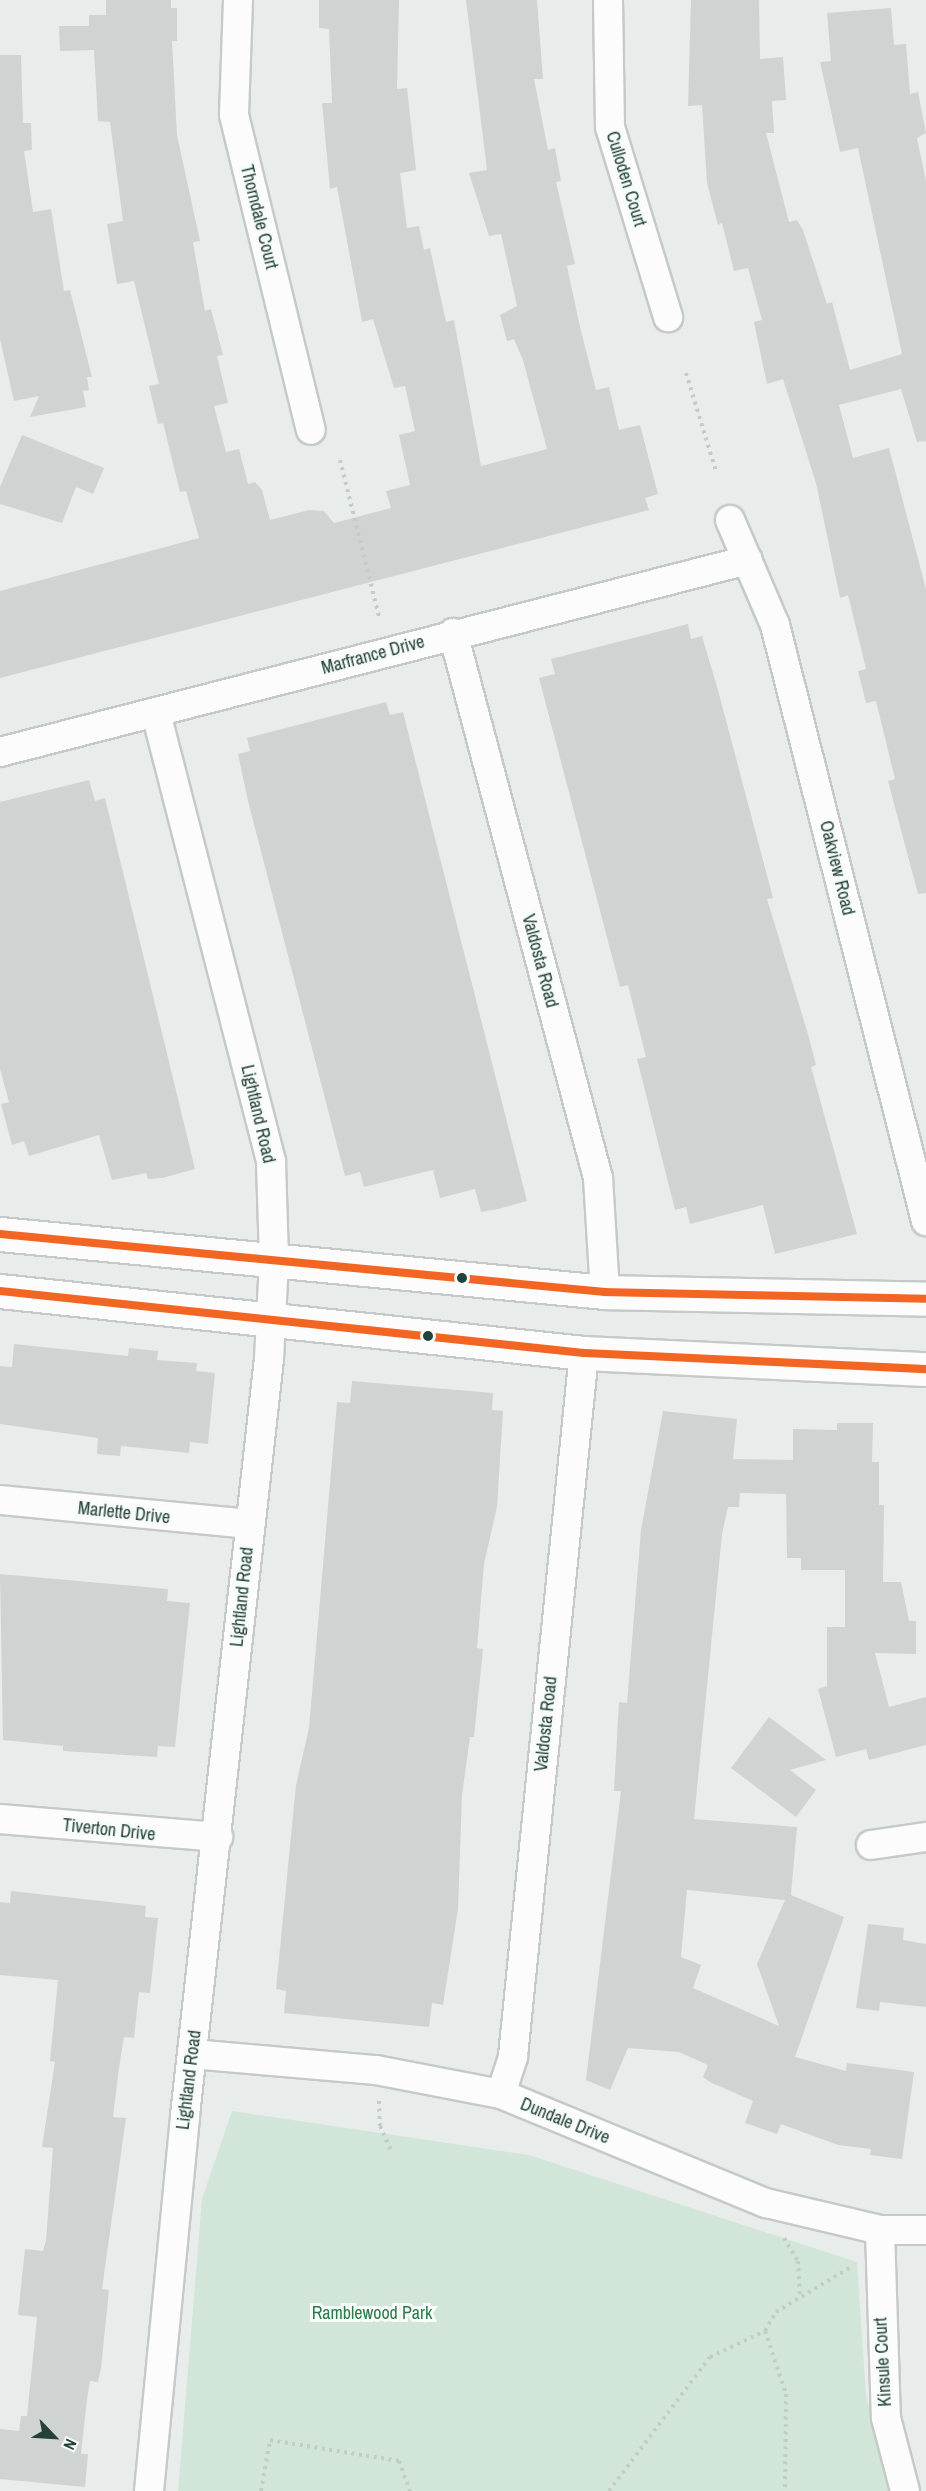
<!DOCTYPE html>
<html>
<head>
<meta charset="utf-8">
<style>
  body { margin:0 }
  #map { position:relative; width:926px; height:2491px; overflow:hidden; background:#e8edeb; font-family:"Archivo Narrow",sans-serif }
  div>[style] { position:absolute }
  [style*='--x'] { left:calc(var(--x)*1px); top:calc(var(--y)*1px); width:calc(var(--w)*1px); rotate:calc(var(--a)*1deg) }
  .green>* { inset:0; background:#d1e6d8 }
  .building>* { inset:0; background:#cfd4d2 }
  .path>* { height:4px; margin-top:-2px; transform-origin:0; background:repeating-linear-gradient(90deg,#c3ccca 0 3px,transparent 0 7.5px) }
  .roads { filter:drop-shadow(2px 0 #c5cac8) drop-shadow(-2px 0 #c5cac8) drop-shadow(0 2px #c5cac8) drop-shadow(0 -2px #c5cac8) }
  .street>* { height:28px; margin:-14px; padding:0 14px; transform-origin:14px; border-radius:14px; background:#fcfcfc }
  .secondary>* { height:33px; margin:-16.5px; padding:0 16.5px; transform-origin:16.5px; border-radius:16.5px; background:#fcfcfc }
  .bus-1>* { height:8px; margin:-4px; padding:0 4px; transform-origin:4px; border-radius:4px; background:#f26522 }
  .dots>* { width:16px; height:16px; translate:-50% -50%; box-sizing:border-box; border:3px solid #f7fbf9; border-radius:50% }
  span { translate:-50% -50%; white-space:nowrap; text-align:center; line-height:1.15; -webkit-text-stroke:6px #f7fbf9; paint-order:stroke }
  .street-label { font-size:18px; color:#24423a }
  .park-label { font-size:18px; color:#2d7a4b }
  .north { position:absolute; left:24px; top:2407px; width:60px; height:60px; -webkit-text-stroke:4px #f7fbf9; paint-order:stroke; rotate:115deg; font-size:16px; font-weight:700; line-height:24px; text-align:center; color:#24423a }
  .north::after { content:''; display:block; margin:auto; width:21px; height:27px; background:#24423a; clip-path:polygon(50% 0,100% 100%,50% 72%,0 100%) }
</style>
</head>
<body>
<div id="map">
  <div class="green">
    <div style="clip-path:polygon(232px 2111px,529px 2155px,857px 2262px,866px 2395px,890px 2491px,178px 2491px,202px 2199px)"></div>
  </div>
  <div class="building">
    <div style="clip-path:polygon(106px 0,171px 0,171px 8px,177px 8px,177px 41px,172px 41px,177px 135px,200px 241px,193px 242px,205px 311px,211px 309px,223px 355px,217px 356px,228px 403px,214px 406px,226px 452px,239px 449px,248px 484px,255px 482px,262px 490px,270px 520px,309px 510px,324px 511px,334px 523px,391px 508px,386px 491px,410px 485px,399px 435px,415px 431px,405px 386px,394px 388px,373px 319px,362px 322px,337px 187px,330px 189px,322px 103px,332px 103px,329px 29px,319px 28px,319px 0,399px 0,397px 89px,407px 88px,416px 170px,400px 173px,407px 228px,419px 226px,424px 250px,430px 248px,446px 322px,454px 320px,481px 466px,547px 449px,523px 360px,514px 339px,507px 341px,500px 315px,517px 306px,501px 234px,489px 236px,469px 173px,487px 170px,466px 0,537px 0,543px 79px,534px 79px,548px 150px,555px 148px,561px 181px,556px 182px,575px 264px,567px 266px,580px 327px,596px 390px,609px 387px,619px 430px,640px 425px,658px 494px,645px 498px,649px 510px,0 678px,0 591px,199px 538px,186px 491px,180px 492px,163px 423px,158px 424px,149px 386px,159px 384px,134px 281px,117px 284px,107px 224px,123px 221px,110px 122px,98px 121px,94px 50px,60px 51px,59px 26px,89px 26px,89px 15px,106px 15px)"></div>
    <div style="clip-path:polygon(691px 0,759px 0,760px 59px,783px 57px,786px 100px,772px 101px,774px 133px,766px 133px,789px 222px,797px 220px,803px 230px,827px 304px,832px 302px,850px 370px,902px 354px,858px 148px,840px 152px,820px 62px,831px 61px,827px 13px,891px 8px,894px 45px,906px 44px,910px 94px,918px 92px,926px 133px,917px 138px,926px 181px,926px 441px,917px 442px,901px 389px,839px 405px,853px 458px,889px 448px,926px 589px,926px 893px,918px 894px,888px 781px,895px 779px,876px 701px,866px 703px,858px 671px,866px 669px,848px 595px,840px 598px,816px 483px,783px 379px,767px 384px,754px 322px,762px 320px,748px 268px,734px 271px,722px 223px,718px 225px,707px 183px,702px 105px,688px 106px)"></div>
    <div style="clip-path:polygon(0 55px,21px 55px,23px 123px,31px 123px,32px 150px,24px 151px,33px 212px,51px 209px,64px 291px,70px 290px,92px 377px,87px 377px,89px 390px,83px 391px,86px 407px,30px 417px,39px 396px,14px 401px,0 339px)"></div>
    <div style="clip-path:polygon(22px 435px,104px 468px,93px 494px,76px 487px,62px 523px,0 504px,0 487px)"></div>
    <div style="clip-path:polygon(688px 624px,691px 639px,702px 636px,718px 690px,773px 898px,767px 899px,808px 1034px,816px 1065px,811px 1067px,857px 1234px,775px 1254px,763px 1205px,690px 1224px,686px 1207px,675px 1210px,637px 1059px,646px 1057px,628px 985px,620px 987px,539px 678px,555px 674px,551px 659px)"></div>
    <div style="clip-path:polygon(386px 702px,390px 715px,403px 712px,527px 1201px,498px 1209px,481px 1212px,475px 1189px,440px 1198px,433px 1170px,364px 1187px,360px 1172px,345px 1176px,248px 801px,238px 754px,250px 751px,247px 738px)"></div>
    <div style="clip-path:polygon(89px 780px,95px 801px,105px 798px,195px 1169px,162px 1178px,148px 1179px,146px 1173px,112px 1180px,99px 1135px,29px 1156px,24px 1141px,12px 1145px,1px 1104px,9px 1102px,0 1069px,0 802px)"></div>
    <div style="clip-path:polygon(14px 1344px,128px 1356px,129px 1348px,158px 1351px,157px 1360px,197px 1363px,196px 1371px,215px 1373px,208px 1444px,190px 1442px,189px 1453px,121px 1446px,120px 1456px,97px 1454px,98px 1438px,0 1424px,0 1366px,12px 1367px)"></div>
    <div style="clip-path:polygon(352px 1381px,493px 1393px,492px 1410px,503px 1411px,497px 1507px,484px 1564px,477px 1648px,483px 1649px,474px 1737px,470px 1737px,462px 1795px,458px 1909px,443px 2005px,432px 2003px,429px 2027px,284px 2013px,286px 1991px,276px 1989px,296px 1785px,309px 1728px,337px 1402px,350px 1403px)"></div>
    <div style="clip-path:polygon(evenodd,663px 1411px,737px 1419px,733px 1459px,793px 1460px,793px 1429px,837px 1430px,837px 1423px,873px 1423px,872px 1462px,879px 1462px,879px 1505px,884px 1505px,883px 1582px,901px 1582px,909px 1621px,916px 1621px,916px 1654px,875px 1653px,889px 1707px,926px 1697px,926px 1745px,869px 1760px,866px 1749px,836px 1757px,818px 1689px,827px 1686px,827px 1627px,845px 1627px,845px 1570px,801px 1570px,801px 1558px,787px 1558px,786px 1494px,740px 1493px,739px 1507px,728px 1507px,722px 1534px,694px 1819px,797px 1827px,791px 1895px,844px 1917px,795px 2057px,846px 2071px,847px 2063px,914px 2072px,902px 2159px,870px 2155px,871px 2149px,838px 2145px,781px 2124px,777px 2134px,745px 2123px,753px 2101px,710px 2082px,703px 2077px,708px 2065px,679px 2052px,628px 2048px,610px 2090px,586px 2080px,621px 1791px,614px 1791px,619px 1702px,627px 1703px,641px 1530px,663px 1411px,687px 1890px,785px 1900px,757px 1964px,779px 2026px,693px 1988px,701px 1965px,681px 1957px,687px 1890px)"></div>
    <div style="clip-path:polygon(0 1574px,168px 1589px,167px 1601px,190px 1603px,175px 1747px,158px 1746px,157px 1757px,63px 1751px,63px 1746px,3px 1740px)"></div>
    <div style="clip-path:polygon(769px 1717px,826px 1760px,790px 1770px,816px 1790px,796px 1817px,731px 1768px)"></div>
    <div style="clip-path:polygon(11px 1891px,146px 1906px,145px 1917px,158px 1918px,150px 1993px,139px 1992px,134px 2038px,124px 2037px,119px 2068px,113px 2117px,126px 2118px,102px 2289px,109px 2290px,101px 2368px,98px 2382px,90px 2381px,87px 2399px,81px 2454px,88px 2454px,85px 2487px,0 2479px,0 2429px,19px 2431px,21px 2416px,27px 2416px,37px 2317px,18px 2315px,25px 2249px,43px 2251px,46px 2240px,53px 2148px,42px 2147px,55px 2062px,50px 2061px,58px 1980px,0 1975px,0 1902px,10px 1903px)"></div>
    <div style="clip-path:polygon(868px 1924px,904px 1928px,903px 1940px,926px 1944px,926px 2007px,880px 2002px,879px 2011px,856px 2008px)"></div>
  </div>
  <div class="path">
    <div style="--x:686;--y:373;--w:102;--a:73"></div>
    <div style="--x:340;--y:460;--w:161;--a:76"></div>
    <div style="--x:379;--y:2101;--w:25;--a:88"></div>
    <div style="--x:380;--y:2126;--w:27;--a:66"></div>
    <div style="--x:784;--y:2238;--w:27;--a:59"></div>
    <div style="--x:798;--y:2261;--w:36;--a:87"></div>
    <div style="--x:765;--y:2331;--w:22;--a:-60"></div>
    <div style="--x:776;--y:2312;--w:87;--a:-31"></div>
    <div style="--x:261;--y:2491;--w:52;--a:-80"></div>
    <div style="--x:270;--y:2440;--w:131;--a:9.2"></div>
    <div style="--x:399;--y:2461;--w:32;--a:70"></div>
    <div style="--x:609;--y:2491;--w:168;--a:-53"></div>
    <div style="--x:710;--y:2357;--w:61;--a:-25.3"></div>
    <div style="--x:765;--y:2331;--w:66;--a:71.6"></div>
    <div style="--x:786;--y:2394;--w:97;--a:90.6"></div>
  </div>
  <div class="roads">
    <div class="street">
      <div style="--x:238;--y:0;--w:115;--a:92"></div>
      <div style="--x:234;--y:115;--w:324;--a:76.3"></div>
      <div style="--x:608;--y:0;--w:127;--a:89.1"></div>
      <div style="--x:610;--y:127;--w:199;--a:73"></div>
      <div style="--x:730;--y:520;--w:114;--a:66.8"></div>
      <div style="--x:775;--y:625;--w:615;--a:75.78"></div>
      <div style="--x:453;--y:633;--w:564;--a:75.1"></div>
      <div style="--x:598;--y:1178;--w:114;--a:86.5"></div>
      <div style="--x:0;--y:752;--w:772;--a:-14.4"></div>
      <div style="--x:0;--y:1500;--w:250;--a:5.5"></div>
      <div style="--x:0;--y:1819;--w:219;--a:4.7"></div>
      <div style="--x:871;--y:1845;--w:56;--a:-8.3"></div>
      <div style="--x:192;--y:2054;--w:185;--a:5"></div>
      <div style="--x:376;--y:2070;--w:127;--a:10.9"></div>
      <div style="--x:501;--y:2094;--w:287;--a:22.4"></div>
      <div style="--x:766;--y:2203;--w:117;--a:13.3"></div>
      <div style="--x:880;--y:2230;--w:46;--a:0"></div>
      <div style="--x:501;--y:2094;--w:40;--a:-72"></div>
      <div style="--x:513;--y:2056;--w:707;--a:-84.23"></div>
      <div style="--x:880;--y:2230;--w:188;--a:88.2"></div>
      <div style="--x:886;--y:2418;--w:75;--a:75.4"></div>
      <div style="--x:149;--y:2491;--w:378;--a:-84.5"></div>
      <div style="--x:185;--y:2115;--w:761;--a:-83.66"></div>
      <div style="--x:269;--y:1359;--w:100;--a:-87.1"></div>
      <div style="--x:274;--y:1259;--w:98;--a:-91.8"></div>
      <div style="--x:271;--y:1161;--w:462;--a:-104.4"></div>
    </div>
    <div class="secondary">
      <div style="--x:0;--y:1234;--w:608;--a:5.48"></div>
      <div style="--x:605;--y:1292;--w:321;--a:1.2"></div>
      <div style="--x:0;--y:1291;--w:587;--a:6.06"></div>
      <div style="--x:584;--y:1353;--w:342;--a:2.7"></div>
    </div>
  </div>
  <div class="bus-1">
    <div style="--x:0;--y:1234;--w:608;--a:5.48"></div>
    <div style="--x:605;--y:1292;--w:321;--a:1.2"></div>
    <div style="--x:0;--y:1291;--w:587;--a:6.06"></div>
    <div style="--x:584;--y:1353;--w:342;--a:2.7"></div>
  </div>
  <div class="dots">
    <div style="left:462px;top:1278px;background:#24423a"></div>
    <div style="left:428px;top:1336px;background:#24423a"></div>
  </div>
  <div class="street-label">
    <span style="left:626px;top:179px;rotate:73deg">Culloden Court</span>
    <span style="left:259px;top:217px;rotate:76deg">Thorndale Court</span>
    <span style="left:373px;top:655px;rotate:-15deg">Marfrance Drive</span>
    <span style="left:837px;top:868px;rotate:76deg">Oakview Road</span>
    <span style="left:540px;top:961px;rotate:75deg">Valdosta Road</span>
    <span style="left:258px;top:1114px;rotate:77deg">Lightland Road</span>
    <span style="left:124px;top:1513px;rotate:6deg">Marlette Drive</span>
    <span style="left:242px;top:1597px;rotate:-84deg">Lightland Road</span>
    <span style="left:546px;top:1724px;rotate:-84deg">Valdosta Road</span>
    <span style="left:109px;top:1830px;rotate:6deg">Tiverton Drive</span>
    <span style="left:189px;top:2080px;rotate:-83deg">Lightland Road</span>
    <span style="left:565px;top:2121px;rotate:22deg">Dundale Drive</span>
    <span style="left:883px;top:2362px;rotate:-93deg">Kinsule Court</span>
  </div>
  <div class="park-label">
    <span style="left:372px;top:2313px">Ramblewood Park</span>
  </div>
  <div class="north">N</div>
</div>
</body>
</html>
